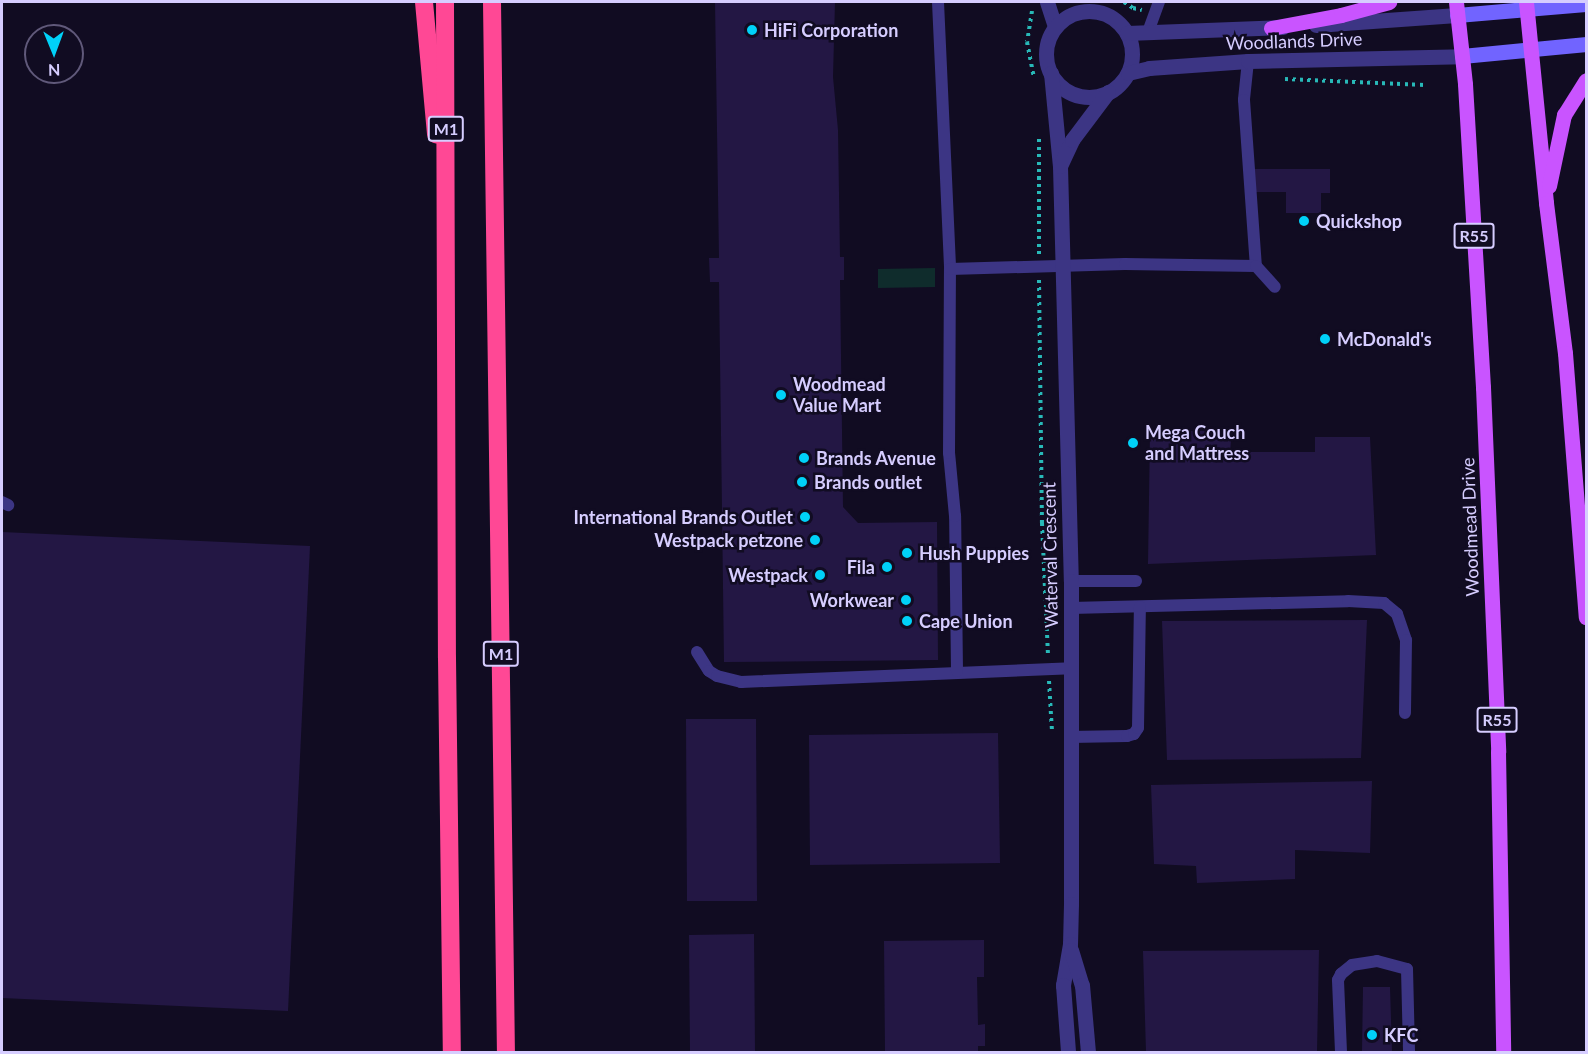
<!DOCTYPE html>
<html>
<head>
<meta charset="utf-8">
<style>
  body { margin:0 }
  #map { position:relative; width:1588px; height:1054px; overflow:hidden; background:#110c22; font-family:Lato,sans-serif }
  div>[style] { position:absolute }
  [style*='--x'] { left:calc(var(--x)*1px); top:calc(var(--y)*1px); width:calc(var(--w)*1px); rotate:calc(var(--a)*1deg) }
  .green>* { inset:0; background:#0f2c2c }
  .building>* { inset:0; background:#231744 }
  .path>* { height:4px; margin-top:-2px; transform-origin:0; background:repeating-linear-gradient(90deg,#28b9b8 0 3px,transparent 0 7.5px) }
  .service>* { height:12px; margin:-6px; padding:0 6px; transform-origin:6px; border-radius:6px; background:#3c3584 }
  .minor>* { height:15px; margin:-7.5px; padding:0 7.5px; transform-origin:7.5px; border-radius:7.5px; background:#3c3584 }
  .minor>.ring { margin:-7.5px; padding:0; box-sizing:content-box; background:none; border:15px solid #3c3584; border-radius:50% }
  .secondary>* { height:15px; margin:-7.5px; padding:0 7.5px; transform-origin:7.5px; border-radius:7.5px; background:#7164ff }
  .primary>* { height:15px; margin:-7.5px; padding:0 7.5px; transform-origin:7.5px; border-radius:7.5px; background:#c954ff }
  .motorway>* { height:18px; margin:-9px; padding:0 9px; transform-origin:9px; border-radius:9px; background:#ff4895 }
  .dots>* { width:16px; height:16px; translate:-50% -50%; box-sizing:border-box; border:3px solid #110c22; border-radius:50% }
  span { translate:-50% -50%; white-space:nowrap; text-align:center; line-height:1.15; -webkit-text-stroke:5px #110c22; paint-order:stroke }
  .shield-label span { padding:2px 4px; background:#110c22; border:2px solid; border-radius:4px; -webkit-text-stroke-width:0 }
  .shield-label { font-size:16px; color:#d6cdff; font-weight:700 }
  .poi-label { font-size:18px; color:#d6cdff; font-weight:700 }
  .left { translate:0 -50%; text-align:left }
  .right { translate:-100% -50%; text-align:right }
  .street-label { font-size:18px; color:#d6cdff }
  .frame { position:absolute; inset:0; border:3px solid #d6cdff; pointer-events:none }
  .north { position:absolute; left:24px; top:24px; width:60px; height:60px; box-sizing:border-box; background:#110c22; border:2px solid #60597a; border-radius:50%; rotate:179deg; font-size:16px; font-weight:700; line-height:24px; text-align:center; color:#d6cdff }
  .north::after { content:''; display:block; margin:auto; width:21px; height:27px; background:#00d1f8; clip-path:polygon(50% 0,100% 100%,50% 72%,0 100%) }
</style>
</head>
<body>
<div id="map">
  <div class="green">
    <div style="clip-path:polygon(935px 268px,935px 287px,878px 288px,878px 269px)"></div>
  </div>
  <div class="building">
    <div style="clip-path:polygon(715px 2px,835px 2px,833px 77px,838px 130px,840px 257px,844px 257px,844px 280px,840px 280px,843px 507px,858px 523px,937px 522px,938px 660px,724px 662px,719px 282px,710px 282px,709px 258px,719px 258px)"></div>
    <div style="clip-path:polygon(1245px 169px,1330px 169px,1330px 193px,1321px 193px,1321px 213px,1286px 213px,1286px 192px,1245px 192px)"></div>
    <div style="clip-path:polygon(1232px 430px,1230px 452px,1315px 452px,1315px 437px,1370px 437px,1376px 555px,1148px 564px,1150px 432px)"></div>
    <div style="clip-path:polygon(2px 532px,310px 546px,288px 1011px,2px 998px)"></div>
    <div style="clip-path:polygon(1367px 620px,1361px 758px,1167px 760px,1162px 621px)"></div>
    <div style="clip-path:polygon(686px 719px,756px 719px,757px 901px,687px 901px)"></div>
    <div style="clip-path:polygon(998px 733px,1000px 863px,810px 865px,809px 735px)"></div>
    <div style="clip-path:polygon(1372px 781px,1370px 853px,1295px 850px,1295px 879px,1197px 883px,1196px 866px,1154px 864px,1151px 785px)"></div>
    <div style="clip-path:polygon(754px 934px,755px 1052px,690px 1052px,689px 935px)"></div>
    <div style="clip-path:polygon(984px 940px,984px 977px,977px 977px,978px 1025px,985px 1024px,985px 1046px,978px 1046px,978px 1052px,885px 1052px,884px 941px)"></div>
    <div style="clip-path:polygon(1319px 950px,1317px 1052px,1146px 1052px,1143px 951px)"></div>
    <div style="clip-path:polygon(1363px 987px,1390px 987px,1392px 1052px,1362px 1052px)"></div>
  </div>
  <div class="path">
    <div style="--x:1124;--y:2;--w:11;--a:34"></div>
    <div style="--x:1133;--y:8;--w:9;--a:13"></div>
    <div style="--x:1032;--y:11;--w:31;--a:99"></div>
    <div style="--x:1027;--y:42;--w:37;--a:79"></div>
    <div style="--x:1285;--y:79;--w:140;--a:2.5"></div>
    <div style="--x:1039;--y:139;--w:115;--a:90"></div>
    <div style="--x:1039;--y:280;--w:243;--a:89.3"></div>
    <div style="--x:1042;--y:523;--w:133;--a:87.4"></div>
    <div style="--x:1049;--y:681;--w:50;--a:86.6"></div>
  </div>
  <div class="service">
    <div style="--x:938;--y:2;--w:267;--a:87.4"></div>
    <div style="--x:1148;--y:32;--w:32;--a:-70"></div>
    <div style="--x:1248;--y:61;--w:39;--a:96"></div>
    <div style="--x:1244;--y:100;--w:166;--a:85.9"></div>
    <div style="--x:2;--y:502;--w:7;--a:27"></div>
    <div style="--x:1071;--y:581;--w:65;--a:0"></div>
    <div style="--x:1071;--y:608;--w:277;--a:-1.4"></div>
    <div style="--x:1348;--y:601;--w:36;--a:3"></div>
    <div style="--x:1384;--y:603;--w:17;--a:40"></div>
    <div style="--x:1397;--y:614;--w:28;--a:71"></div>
    <div style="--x:1406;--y:640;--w:73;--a:90.8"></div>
    <div style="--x:697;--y:652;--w:22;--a:58"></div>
    <div style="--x:709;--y:671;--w:9;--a:32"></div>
    <div style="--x:717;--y:676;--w:25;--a:14"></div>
    <div style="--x:741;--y:682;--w:330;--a:-2.4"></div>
    <div style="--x:957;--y:671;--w:155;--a:-90.7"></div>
    <div style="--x:955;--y:516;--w:63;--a:-95.4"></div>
    <div style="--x:949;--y:453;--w:184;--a:-89.7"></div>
    <div style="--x:950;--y:269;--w:175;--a:-1.6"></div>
    <div style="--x:1125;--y:264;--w:131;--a:0.9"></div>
    <div style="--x:1256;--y:266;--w:28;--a:48"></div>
    <div style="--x:1070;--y:737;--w:57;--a:-1"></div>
    <div style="--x:1127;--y:736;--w:7;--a:-16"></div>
    <div style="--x:1134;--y:734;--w:7;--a:-56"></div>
    <div style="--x:1138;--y:728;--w:121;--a:-89.1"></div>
    <div style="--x:1341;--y:1052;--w:72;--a:-92.4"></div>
    <div style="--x:1338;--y:980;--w:7;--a:-63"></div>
    <div style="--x:1341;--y:974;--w:14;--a:-39"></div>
    <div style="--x:1352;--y:965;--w:25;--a:-9"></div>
    <div style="--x:1377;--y:961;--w:31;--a:15"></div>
    <div style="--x:1407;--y:969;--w:83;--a:88.6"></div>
  </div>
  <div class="minor">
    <div style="--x:1047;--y:2;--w:25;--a:72"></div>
    <div class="ring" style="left:1046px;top:11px;width:71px;height:71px"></div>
    <div style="--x:1316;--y:25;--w:141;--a:-4.1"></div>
    <div style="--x:1127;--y:33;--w:156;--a:-2.2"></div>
    <div style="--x:1051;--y:73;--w:93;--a:84.5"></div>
    <div style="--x:1060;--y:166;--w:415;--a:88.5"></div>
    <div style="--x:1071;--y:581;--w:323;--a:90"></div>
    <div style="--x:1071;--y:904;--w:40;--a:91.4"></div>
    <div style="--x:1070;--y:944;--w:42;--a:99.7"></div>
    <div style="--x:1063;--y:985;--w:67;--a:85.7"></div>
    <div style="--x:1128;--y:73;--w:22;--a:-13"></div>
    <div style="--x:1149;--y:68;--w:99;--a:-4"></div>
    <div style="--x:1248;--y:61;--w:214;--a:-1.3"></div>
    <div style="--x:1060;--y:166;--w:29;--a:-65"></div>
    <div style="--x:1072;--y:140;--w:60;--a:-53.1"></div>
    <div style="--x:1071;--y:950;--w:37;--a:73"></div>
    <div style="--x:1082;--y:985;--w:67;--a:84.9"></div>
  </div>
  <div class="secondary">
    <div style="--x:1457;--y:15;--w:129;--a:-4.9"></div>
    <div style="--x:1462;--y:56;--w:125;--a:-5.5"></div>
  </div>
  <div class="primary">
    <div style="--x:1456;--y:2;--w:82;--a:83.7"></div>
    <div style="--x:1465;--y:84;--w:304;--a:86.6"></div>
    <div style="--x:1483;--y:387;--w:365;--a:87.6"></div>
    <div style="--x:1498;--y:752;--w:300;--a:89"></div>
    <div style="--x:1526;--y:2;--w:202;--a:84.3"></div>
    <div style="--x:1546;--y:203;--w:151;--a:82.8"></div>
    <div style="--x:1565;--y:353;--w:265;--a:85.5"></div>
    <div style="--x:1271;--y:28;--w:71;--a:-10.5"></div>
    <div style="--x:1341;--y:15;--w:50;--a:-15.2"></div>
    <div style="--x:1549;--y:186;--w:73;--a:-78.1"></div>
    <div style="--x:1564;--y:115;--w:41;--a:-57.8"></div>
  </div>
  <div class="motorway">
    <div style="--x:424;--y:2;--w:133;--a:84.8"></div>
    <div style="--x:445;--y:2;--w:656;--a:89.83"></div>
    <div style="--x:447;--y:658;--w:394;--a:89.3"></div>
    <div style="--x:492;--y:2;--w:1050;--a:89.24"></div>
  </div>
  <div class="dots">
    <div style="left:752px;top:30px;background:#00d1f8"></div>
    <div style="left:1304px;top:221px;background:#00d1f8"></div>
    <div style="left:1325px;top:339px;background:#00d1f8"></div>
    <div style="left:781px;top:395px;background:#00d1f8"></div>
    <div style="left:1133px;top:443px;background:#00d1f8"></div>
    <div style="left:804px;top:458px;background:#00d1f8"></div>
    <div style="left:802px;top:482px;background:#00d1f8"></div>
    <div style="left:805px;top:517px;background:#00d1f8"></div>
    <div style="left:815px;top:540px;background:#00d1f8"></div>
    <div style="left:907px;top:553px;background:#00d1f8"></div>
    <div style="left:887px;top:567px;background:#00d1f8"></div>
    <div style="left:820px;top:575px;background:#00d1f8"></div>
    <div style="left:906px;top:600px;background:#00d1f8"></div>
    <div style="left:907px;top:621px;background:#00d1f8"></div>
    <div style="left:1372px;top:1035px;background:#00d1f8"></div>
  </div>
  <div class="shield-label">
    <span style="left:446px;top:129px">M1</span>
    <span style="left:1474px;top:236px">R55</span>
    <span style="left:501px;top:654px">M1</span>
    <span style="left:1497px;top:720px">R55</span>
  </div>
  <div class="poi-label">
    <span class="left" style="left:764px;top:30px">HiFi Corporation</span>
    <span class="left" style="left:1316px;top:221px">Quickshop</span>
    <span class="left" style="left:1337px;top:339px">McDonald's</span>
    <span class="left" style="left:793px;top:395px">Woodmead<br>Value Mart</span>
    <span class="left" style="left:1145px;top:443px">Mega Couch<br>and Mattress</span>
    <span class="left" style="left:816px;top:458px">Brands Avenue</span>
    <span class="left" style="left:814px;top:482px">Brands outlet</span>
    <span class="right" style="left:793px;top:517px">International Brands Outlet</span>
    <span class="right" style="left:803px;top:540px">Westpack petzone</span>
    <span class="left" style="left:919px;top:553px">Hush Puppies</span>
    <span class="right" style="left:875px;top:567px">Fila</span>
    <span class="right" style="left:808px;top:575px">Westpack</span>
    <span class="right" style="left:894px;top:600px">Workwear</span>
    <span class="left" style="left:919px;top:621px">Cape Union</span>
    <span class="left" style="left:1384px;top:1035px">KFC</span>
  </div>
  <div class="street-label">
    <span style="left:1294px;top:41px;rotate:-2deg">Woodlands Drive</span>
    <span style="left:1470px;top:527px;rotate:-92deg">Woodmead Drive</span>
    <span style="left:1050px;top:555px;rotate:-91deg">Waterval Crescent</span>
  </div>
  <div class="frame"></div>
  <div class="north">N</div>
</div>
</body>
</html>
